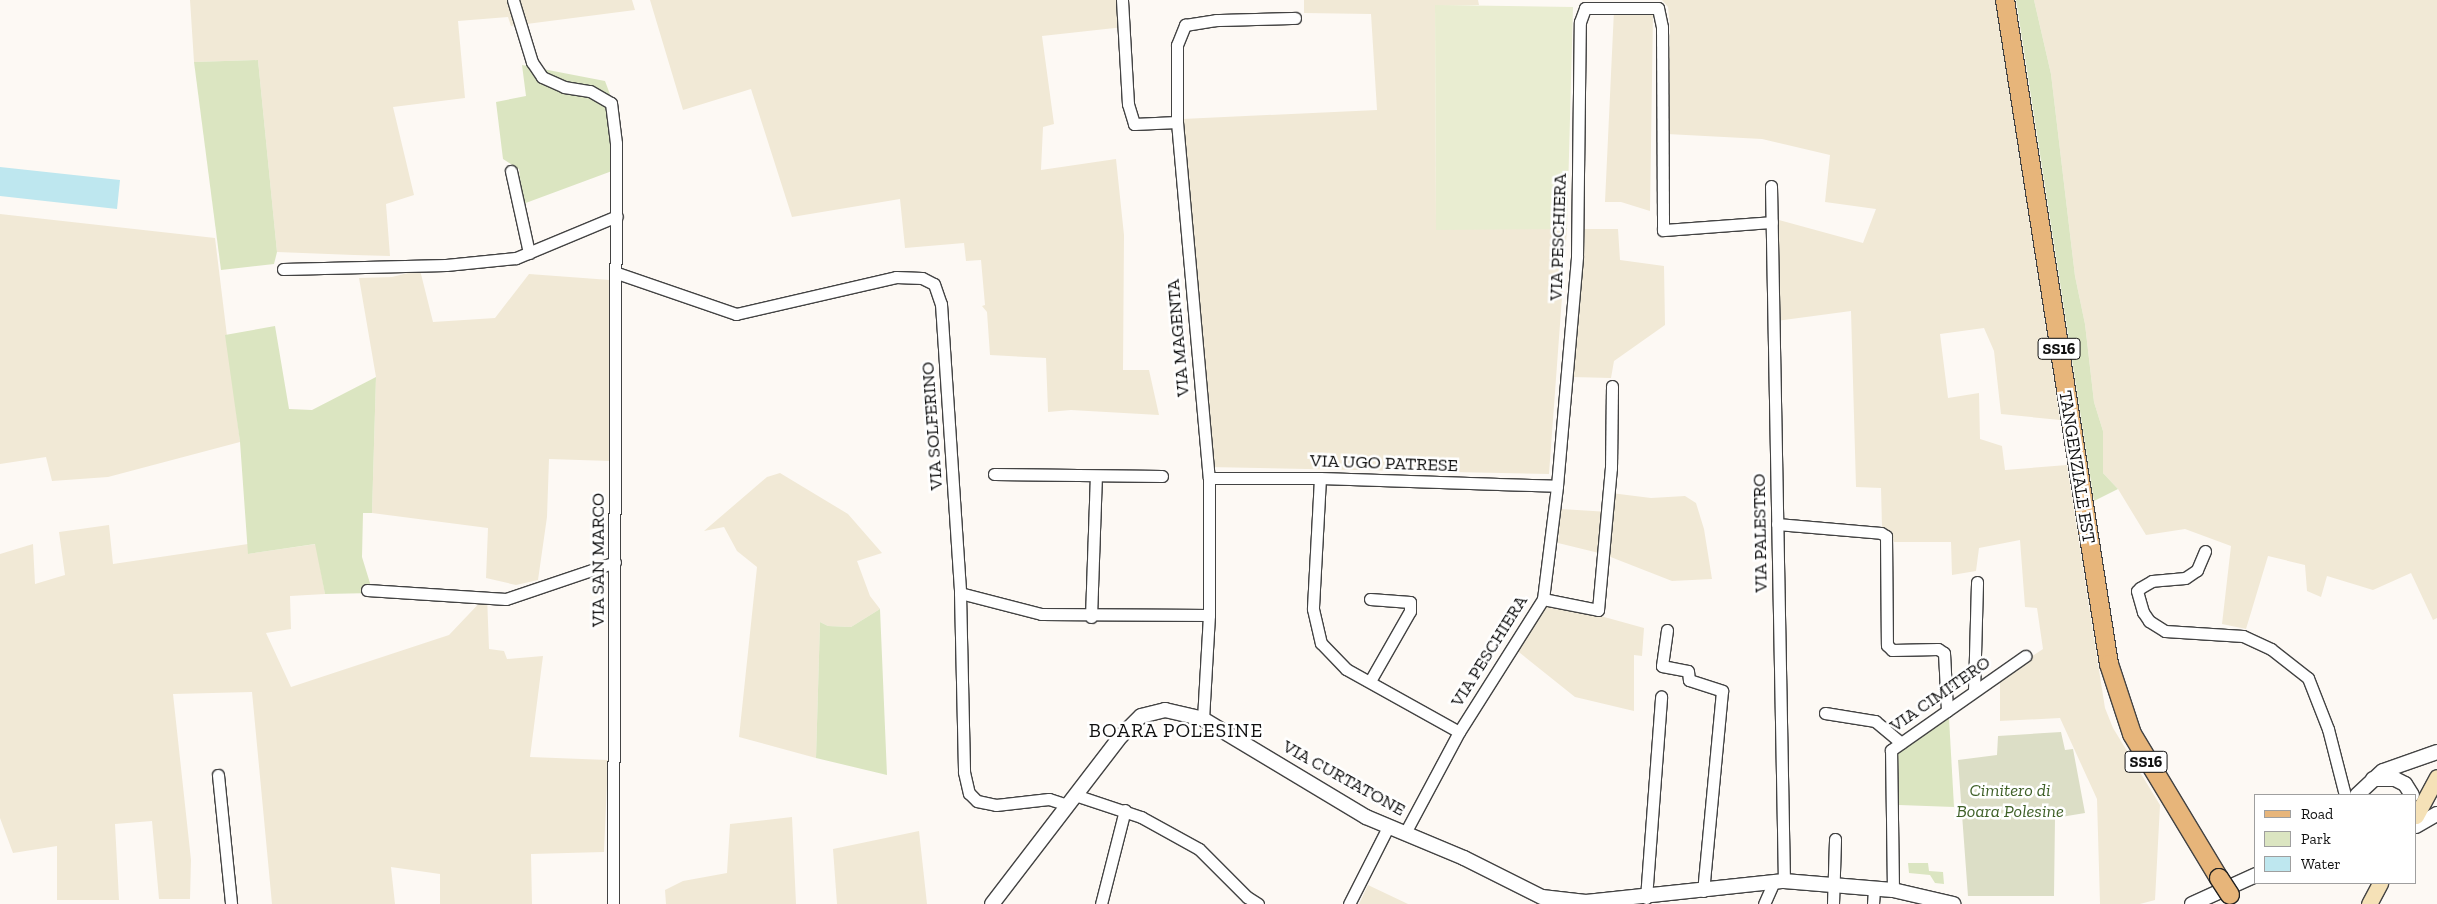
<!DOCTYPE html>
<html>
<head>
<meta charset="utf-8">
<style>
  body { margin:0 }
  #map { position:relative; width:2437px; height:904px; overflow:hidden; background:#fdf9f4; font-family:"Zilla Slab",serif }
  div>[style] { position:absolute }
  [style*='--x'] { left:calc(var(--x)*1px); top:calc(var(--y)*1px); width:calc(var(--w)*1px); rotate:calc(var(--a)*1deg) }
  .farmland>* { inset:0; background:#f1e9d6 }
  .green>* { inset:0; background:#dbe5c1 }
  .cemetery>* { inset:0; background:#dcdec6 }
  .pitch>* { inset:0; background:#e9edd1 }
  .water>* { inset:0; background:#bee7ef }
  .roads { filter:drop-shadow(1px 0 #434343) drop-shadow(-1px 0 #434343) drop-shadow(0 1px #434343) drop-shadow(0 -1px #434343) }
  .minor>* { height:11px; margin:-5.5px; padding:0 5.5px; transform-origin:5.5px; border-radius:5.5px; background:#fff }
  .tertiary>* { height:14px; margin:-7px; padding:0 7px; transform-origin:7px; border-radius:7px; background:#fff }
  .secondary>* { height:15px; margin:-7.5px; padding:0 7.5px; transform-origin:7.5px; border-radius:7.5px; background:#f5e1b7 }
  .primary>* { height:18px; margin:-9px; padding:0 9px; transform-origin:9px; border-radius:9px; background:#e7b57a }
  .bridges { filter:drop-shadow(1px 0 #212121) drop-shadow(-1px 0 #212121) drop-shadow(0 1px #212121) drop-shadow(0 -1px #212121) }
  .primary-bridge>* { height:18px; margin:-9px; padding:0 9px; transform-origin:9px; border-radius:9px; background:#e7b57a }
  span { translate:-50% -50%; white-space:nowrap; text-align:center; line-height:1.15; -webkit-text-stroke:5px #fff; paint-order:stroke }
  .shield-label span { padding:1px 4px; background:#fff; border:1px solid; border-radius:4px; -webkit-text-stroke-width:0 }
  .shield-label { font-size:16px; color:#101010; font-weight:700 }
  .street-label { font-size:18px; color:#101010 }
  .park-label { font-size:18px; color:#3f6028; font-style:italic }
  .quarter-label { font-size:20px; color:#101010; letter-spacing:1px }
  .legend { position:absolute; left:2254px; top:794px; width:162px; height:90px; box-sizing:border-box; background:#fff; border:1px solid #9f9f9f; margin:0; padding:6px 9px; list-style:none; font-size:15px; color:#101010 }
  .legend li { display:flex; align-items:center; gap:10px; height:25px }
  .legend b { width:25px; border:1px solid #9f9f9f }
</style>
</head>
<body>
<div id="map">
  <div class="farmland">
    <div style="clip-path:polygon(190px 0,632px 0,635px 10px,511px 26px,508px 17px,458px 21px,465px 98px,393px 107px,414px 195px,386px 204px,390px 256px,354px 255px,277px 252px,258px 60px,194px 62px)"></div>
    <div style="clip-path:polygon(650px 0,1123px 0,1124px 27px,1042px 36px,1054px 124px,1043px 127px,1041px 170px,1116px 159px,1124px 235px,1123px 370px,1149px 370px,1159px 415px,1071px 410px,1048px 412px,1046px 358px,990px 355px,987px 312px,982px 306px,985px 305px,981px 260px,966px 261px,964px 243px,905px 248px,900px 199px,792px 217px,751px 89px,683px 110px)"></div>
    <div style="clip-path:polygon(1304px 0,1478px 0,1479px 5px,1435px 6px,1436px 229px,1567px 229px,1549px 474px,1208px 467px,1182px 119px,1377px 110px,1371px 14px,1304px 13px)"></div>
    <div style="clip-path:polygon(1662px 0,1995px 0,2060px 420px,2001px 414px,1994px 351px,1984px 328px,1940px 334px,1948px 398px,1979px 393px,1980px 439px,2002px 446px,2005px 470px,2067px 465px,2105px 708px,2113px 728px,2160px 805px,2155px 900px,2140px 904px,2100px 904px,2097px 799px,2060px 718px,2000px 721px,2000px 677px,2043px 649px,2037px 608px,2025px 607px,2020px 540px,1979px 548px,1976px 571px,1952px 575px,1951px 542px,1894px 542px,1890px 533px,1882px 527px,1881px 488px,1856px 487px,1851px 311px,1777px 321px,1772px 218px,1863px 243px,1876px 209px,1825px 202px,1830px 155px,1762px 139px,1667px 134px,1670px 26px,1668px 7px)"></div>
    <div style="clip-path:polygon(2034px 0,2437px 0,2437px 618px,2433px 620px,2411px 573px,2373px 590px,2327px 576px,2321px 597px,2307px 591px,2305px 565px,2268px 556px,2246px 629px,2222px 624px,2231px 546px,2185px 529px,2146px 535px,2118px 489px,2103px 473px,2103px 431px,2094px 402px,2085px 324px,2075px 276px,2051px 74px)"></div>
    <div style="clip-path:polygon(1614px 10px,1653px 13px,1650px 211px,1621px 202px,1605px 202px)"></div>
    <div style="clip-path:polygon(0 214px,215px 238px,240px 442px,108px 477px,52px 481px,46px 457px,0 464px)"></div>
    <div style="clip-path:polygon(1582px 229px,1618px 229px,1620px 260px,1664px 266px,1665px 325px,1614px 361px,1611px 378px,1572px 377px)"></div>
    <div style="clip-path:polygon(420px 270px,433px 322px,495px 318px,529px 274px,610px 280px,610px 461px,549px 459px,547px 517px,538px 580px,516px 585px,486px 578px,488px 528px,372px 513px,376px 377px,359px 278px,392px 277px)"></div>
    <div style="clip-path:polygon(780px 473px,848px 514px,882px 553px,857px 561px,870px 596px,880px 609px,851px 627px,828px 626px,820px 622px,816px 758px,739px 737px,757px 567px,737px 551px,724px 527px,704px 531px,767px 477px)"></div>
    <div style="clip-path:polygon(1611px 493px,1651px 498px,1685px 496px,1696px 503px,1704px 529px,1712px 579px,1672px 581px,1603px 554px,1558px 543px,1561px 509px,1609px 512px)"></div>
    <div style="clip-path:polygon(109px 525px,113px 564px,248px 544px,248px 554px,316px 544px,325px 594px,290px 596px,291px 629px,266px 633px,291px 687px,449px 635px,487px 595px,489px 649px,504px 651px,507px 659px,543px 656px,530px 757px,608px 760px,604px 852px,531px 854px,532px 904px,440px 904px,440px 874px,391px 867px,395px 904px,272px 904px,252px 692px,173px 694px,191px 860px,190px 899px,159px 899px,152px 821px,115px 824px,119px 900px,57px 900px,57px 846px,13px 853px,0 818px,0 554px,33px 544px,35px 584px,65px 575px,59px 532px)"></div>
    <div style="clip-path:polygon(1550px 602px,1644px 628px,1642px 656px,1634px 655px,1634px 711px,1575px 697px,1515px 649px)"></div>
    <div style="clip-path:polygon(792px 817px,796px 904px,666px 904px,665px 890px,683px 881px,727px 873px,730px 824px)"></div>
    <div style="clip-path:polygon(919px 831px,927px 904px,837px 904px,833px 849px)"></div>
    <div style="clip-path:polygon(1368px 885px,1408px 904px,1359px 904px)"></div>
  </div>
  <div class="green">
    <div style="clip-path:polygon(2016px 0,2034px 0,2051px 74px,2075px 276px,2085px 324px,2094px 402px,2103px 431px,2103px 473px,2118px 489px,2094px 501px)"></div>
    <div style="clip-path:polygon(258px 60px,277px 252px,274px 264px,221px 270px,194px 62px)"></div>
    <div style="clip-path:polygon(522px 65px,605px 81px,614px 105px,612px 171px,523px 204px,519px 169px,503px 159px,496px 102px,526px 96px)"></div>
    <div style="clip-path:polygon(275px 326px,289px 409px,312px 410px,376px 377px,372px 513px,363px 513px,362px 557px,373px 593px,325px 594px,315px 544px,248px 554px,240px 442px,225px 335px)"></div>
    <div style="clip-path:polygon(880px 609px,887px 775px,816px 758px,820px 622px,828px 626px,851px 627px)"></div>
    <div style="clip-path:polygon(1949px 718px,1954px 807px,1899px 805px,1898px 752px)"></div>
    <div style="clip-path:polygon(1908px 863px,1928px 863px,1929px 871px,1943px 872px,1944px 884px,1935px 883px,1930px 875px,1909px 873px)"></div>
  </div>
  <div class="cemetery">
    <div style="clip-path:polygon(2061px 732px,2065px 750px,2073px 749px,2085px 813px,2055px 818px,2054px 896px,1968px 896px,1958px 760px,1997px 755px,1998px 736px)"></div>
  </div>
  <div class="pitch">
    <div style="clip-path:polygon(1435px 5px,1573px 7px,1567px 229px,1436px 230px)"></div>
  </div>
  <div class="water">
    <div style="clip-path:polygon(0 167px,120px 180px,117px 209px,0 196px)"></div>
  </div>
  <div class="roads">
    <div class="minor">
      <div style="--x:513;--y:0;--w:65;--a:73"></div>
      <div style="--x:532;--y:62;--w:18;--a:56"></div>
      <div style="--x:542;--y:77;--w:24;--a:24"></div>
      <div style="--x:564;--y:87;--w:26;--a:9"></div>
      <div style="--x:590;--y:91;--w:24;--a:30"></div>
      <div style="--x:611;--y:103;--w:40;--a:82.9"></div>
      <div style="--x:616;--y:143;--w:761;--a:90.23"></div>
      <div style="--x:1122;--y:0;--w:104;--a:86.7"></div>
      <div style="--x:1128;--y:104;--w:21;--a:73"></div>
      <div style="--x:1134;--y:124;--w:43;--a:-2.7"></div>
      <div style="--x:1177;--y:122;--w:357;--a:84.9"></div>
      <div style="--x:1209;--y:478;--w:137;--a:90"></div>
      <div style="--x:1209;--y:615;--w:104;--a:93.3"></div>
      <div style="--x:1177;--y:122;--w:77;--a:-90"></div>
      <div style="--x:1177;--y:45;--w:22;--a:-68"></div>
      <div style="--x:1185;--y:25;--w:31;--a:-9"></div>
      <div style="--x:1216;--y:20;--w:79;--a:-1.5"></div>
      <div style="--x:511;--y:171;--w:84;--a:77.6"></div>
      <div style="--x:1771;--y:186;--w:695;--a:88.93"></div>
      <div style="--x:283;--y:269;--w:163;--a:-1.4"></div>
      <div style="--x:446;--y:265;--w:70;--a:-5.7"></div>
      <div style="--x:516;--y:258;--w:109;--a:-22.6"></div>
      <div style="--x:617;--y:273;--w:126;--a:19"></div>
      <div style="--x:736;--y:314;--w:164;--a:-13"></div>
      <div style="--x:896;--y:277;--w:26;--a:2"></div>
      <div style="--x:922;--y:278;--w:13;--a:27"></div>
      <div style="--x:934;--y:284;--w:21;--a:71"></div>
      <div style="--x:941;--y:304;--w:290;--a:86.2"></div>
      <div style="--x:960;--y:593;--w:179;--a:88.7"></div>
      <div style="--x:964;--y:772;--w:22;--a:77"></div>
      <div style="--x:969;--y:793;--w:11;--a:45"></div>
      <div style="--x:977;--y:801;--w:19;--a:12"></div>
      <div style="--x:996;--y:805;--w:53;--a:-6.5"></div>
      <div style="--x:1049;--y:799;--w:19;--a:18"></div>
      <div style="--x:994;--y:474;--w:168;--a:0.7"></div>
      <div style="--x:1209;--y:478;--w:111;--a:0"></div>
      <div style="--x:1320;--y:478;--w:237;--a:1.9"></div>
      <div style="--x:1320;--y:478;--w:131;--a:93.1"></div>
      <div style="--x:1313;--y:609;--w:35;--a:77"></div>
      <div style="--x:1321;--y:643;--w:36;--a:46"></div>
      <div style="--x:1346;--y:669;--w:129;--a:29.1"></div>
      <div style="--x:1777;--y:524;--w:104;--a:4.9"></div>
      <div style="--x:1881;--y:533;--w:6;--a:31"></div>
      <div style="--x:1886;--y:536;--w:109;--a:89.5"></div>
      <div style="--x:1887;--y:645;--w:7;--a:45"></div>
      <div style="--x:1892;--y:650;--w:46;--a:-1.2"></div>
      <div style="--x:1938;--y:649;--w:7;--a:34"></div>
      <div style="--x:1944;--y:653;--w:58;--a:87"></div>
      <div style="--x:2205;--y:551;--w:21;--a:113"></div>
      <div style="--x:2197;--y:570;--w:14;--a:146"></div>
      <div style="--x:2185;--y:578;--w:33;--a:175"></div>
      <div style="--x:2152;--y:581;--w:14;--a:150"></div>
      <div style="--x:2140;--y:588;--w:4;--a:135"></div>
      <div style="--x:2137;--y:591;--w:22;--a:74"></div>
      <div style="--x:2143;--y:612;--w:11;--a:56"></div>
      <div style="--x:2149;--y:621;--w:19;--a:32"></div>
      <div style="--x:2165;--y:631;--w:78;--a:3.7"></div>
      <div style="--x:2243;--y:636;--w:31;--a:25"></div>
      <div style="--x:2271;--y:649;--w:47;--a:38.1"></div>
      <div style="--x:2308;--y:678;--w:55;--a:68.6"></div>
      <div style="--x:2328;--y:729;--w:68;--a:75.6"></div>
      <div style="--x:367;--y:590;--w:139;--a:3.7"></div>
      <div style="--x:506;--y:599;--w:115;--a:-18.7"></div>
      <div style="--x:960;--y:593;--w:84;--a:14.5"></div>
      <div style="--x:1041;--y:614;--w:168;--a:0.3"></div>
      <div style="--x:1370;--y:599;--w:40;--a:4.3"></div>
      <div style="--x:1410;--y:602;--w:9;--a:90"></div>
      <div style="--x:1410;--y:611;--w:81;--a:119.7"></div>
      <div style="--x:1543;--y:599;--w:56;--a:11.3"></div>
      <div style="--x:1598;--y:610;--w:143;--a:-84.8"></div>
      <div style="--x:1611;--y:468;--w:82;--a:-89.3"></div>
      <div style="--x:1091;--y:617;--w:141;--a:-88"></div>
      <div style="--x:1667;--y:630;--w:36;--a:98"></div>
      <div style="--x:1662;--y:666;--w:26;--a:11"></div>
      <div style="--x:1688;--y:671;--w:9;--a:84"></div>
      <div style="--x:1689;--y:680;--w:35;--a:18"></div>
      <div style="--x:1722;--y:691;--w:201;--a:95.4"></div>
      <div style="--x:1974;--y:691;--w:109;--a:-88.4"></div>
      <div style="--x:1825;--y:713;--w:51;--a:9.1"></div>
      <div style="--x:1875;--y:721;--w:34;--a:40"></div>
      <div style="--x:218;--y:775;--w:130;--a:84.2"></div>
      <div style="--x:1075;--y:795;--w:70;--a:18.4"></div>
      <div style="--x:1141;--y:817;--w:66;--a:28.9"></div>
      <div style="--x:1199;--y:849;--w:68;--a:45"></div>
      <div style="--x:1247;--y:897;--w:13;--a:32"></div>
      <div style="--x:1405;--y:833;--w:115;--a:-61.9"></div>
      <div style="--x:1459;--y:732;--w:157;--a:-57.7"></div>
      <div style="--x:1543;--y:599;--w:114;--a:-82.9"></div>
      <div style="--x:1557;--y:486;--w:231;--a:-85"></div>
      <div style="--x:1577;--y:256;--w:234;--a:-89.3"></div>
      <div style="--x:1580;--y:22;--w:15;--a:-70"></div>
      <div style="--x:1585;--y:8;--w:73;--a:0"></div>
      <div style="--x:1658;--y:8;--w:19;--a:78"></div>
      <div style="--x:1662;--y:27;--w:203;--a:89.7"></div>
      <div style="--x:1663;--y:230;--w:109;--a:-4.2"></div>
      <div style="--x:1893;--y:890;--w:140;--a:-90.8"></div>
      <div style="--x:1891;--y:750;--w:164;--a:-35"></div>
      <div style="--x:1646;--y:898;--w:202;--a:-85.7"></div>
      <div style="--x:1101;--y:904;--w:97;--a:-75.7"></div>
      <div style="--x:1349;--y:904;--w:86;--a:-63.1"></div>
      <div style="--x:1764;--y:904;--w:24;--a:-66"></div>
      <div style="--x:1833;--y:904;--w:65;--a:-88.2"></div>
      <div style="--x:1873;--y:904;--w:16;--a:-86"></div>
    </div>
    <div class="tertiary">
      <div style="--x:2373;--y:779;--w:22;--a:0"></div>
      <div style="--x:2395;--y:779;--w:11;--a:27"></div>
      <div style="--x:2405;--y:784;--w:13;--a:58"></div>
      <div style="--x:2357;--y:795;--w:35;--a:-43"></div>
      <div style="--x:2383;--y:771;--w:57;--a:-19.4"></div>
      <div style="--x:2416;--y:826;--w:24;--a:-30"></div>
      <div style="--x:992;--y:904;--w:212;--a:-52.5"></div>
      <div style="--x:1121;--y:736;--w:28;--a:-45"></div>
      <div style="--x:1141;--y:716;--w:25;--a:-14"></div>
      <div style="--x:1165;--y:710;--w:39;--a:13"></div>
      <div style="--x:1203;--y:719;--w:190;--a:31"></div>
      <div style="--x:1366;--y:817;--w:106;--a:22.7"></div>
      <div style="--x:1464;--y:858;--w:87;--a:26.6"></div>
      <div style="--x:1542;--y:897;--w:44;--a:6.5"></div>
      <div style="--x:1586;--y:902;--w:199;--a:-6.1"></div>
      <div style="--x:1784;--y:881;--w:109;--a:4.7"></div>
      <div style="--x:1893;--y:890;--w:62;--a:13.1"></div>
      <div style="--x:2192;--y:904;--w:70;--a:-24.4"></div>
    </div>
    <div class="secondary">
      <div style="--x:2416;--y:816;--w:44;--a:-61.7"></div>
      <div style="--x:2369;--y:904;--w:24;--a:-62"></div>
    </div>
    <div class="primary">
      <div style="--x:2005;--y:0;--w:672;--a:81.1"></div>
      <div style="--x:2109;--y:664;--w:74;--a:71.8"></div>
      <div style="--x:2132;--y:734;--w:168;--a:58.9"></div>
    </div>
  </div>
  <div class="bridges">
    <div class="primary-bridge">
      <div style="--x:2219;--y:878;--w:20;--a:57"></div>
    </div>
  </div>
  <div class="shield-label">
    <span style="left:2059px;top:349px">SS16</span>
    <span style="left:2146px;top:762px">SS16</span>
  </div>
  <div class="street-label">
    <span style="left:1558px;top:237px;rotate:-88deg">VIA PESCHIERA</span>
    <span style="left:1178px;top:338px;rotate:-95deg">VIA MAGENTA</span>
    <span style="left:932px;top:426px;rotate:-94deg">VIA SOLFERINO</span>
    <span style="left:1384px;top:463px;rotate:2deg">VIA UGO PATRESE</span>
    <span style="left:2077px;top:467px;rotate:81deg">TANGENZIALE EST</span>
    <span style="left:1760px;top:533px;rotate:-91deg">VIA PALESTRO</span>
    <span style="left:598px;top:560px;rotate:-90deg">VIA SAN MARCO</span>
    <span style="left:1489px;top:651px;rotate:-58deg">VIA PESCHIERA</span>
    <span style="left:1940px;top:694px;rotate:-35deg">VIA CIMITERO</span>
    <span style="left:1344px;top:778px;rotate:29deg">VIA CURTATONE</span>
  </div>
  <div class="park-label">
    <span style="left:2010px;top:801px">Cimitero di<br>Boara Polesine</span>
  </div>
  <div class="quarter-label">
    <span style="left:1176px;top:730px">BOARA POLESINE</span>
  </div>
  <ul class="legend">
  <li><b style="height:6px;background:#e7b57a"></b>Road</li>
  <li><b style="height:14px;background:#dbe5c1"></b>Park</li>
  <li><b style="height:14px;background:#bee7ef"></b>Water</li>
  </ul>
</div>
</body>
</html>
